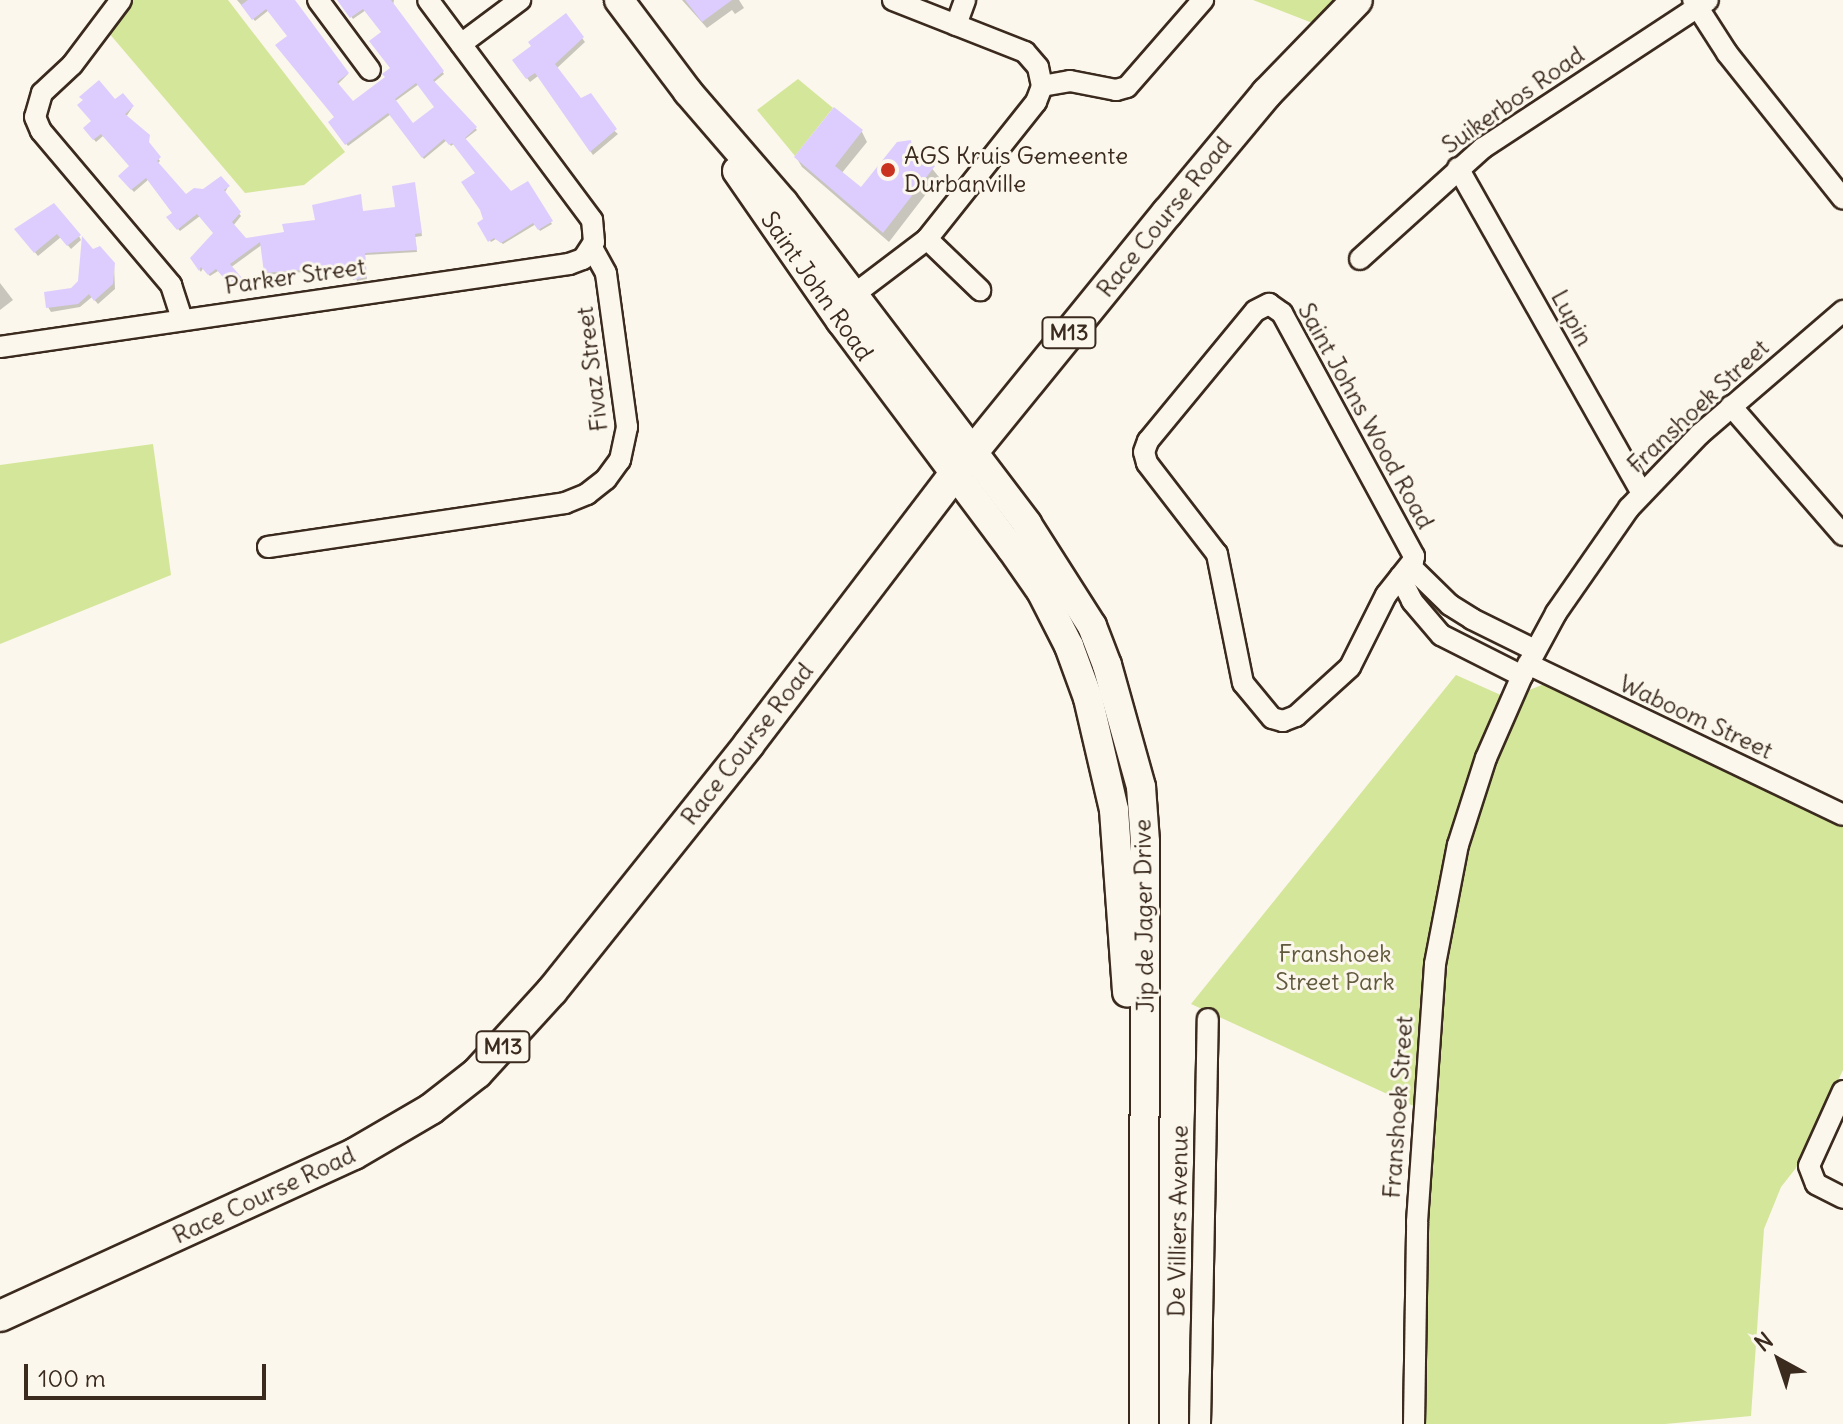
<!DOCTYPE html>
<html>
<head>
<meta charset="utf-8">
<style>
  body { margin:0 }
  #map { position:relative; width:1843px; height:1424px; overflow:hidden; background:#fbf7ec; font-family:Delius,sans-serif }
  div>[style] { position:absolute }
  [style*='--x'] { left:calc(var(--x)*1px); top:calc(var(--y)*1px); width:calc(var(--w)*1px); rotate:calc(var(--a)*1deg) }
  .green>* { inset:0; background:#d4e69a }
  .shadow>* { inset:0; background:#0003 }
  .building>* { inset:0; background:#ddcdfe }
  .roads { filter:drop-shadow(2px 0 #3b2a1e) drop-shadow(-2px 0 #3b2a1e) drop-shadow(0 2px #3b2a1e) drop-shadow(0 -2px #3b2a1e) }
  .street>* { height:20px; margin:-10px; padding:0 10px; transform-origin:10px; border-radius:10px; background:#fbf7ec }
  .secondary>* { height:28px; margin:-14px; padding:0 14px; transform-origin:14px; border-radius:14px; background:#fbf7ec }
  .primary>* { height:30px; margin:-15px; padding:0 15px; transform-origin:15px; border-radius:15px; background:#fbf7ec }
  .dots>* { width:22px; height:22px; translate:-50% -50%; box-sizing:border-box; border:4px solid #fbf7ec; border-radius:50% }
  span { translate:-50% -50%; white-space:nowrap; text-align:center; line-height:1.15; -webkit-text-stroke:6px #fbf7ec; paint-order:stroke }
  .shield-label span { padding:2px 6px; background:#fbf7ec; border:2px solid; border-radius:6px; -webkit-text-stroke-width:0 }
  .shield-label { font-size:22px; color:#3b2a1e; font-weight:700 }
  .street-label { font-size:24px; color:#3b2a1e }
  .poi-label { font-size:24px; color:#3b2a1e }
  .left { translate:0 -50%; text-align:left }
  .park-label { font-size:24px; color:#61593d }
  .north { position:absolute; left:1739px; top:1320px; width:80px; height:80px; -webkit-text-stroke:6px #fbf7ec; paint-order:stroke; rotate:320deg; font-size:22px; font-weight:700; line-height:32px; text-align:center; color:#3b2a1e }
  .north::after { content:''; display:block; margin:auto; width:28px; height:36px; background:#3b2a1e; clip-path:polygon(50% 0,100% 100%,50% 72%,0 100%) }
  .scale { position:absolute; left:24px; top:1364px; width:242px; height:36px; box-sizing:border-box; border:4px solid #3b2a1e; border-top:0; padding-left:10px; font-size:24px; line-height:28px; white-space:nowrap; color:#3b2a1e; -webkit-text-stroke:6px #fbf7ec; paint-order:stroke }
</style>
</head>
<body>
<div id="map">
  <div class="green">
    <div style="clip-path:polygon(132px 0,228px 0,345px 152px,304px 185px,245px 193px,108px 32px)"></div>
    <div style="clip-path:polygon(1253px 0,1340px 0,1315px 24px)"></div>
    <div style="clip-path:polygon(798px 79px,833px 108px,795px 156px,757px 110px)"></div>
    <div style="clip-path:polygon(153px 444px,171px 575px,0 644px,0 465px)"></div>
    <div style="clip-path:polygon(1456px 675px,1503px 696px,1446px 859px,1438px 895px,1426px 964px,1420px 1109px,1191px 1004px)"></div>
    <div style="clip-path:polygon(1547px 683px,1843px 824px,1843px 1070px,1796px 1168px,1781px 1187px,1764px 1229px,1751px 1416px,1665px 1424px,1423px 1424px,1426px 1196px,1435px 1142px,1442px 980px,1463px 860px,1489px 774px,1524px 692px)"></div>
  </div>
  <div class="shadow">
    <div style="clip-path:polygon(evenodd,237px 0,292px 0,348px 74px,337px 85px,353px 104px,387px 78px,392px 69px,383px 33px,366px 10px,353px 19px,342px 4px,347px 0,394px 0,393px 5px,444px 74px,433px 83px,477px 130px,464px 140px,511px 194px,527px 184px,552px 224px,540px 231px,536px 224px,503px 244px,496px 239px,491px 242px,479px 224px,486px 220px,478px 173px,455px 143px,451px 146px,447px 140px,424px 159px,391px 114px,348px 146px,330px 123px,336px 118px,278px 46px,289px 37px,269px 10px,255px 21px,237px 0,419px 84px,437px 108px,413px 126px,394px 102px,419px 84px)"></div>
    <div style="clip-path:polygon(682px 0,739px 0,744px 8px,735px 14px,732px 10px,707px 28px)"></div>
    <div style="clip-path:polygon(582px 38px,585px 42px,556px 69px,580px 101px,618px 134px,593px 155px,538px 76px,530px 82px,517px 65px)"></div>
    <div style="clip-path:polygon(115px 102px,132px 108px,126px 117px,149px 137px,149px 146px,160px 161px,157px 164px,186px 197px,228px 187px,224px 194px,241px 216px,233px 226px,245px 240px,286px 234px,317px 222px,360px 196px,363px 213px,397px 209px,415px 187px,422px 236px,415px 237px,417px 252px,365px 255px,367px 279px,357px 281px,353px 268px,267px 275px,263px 244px,230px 268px,242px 282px,233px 288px,218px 271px,210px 276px,203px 268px,201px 272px,192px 258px,215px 234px,200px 216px,180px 231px,170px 220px,174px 214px,149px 179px,134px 192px,122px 179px,131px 167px,103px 136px,96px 142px,87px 131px)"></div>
    <div style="clip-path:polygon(835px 110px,862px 132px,867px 142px,841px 174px,861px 190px,910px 142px,939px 177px,889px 242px,802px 167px,796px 157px)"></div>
    <div style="clip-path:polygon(17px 230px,79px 236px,81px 240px,71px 249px,61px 237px,38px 256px)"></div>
    <div style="clip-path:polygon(92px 252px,114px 265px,115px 289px,98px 304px,92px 297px,80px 307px,51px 312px,48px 307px,80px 282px)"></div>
    <div style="clip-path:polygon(0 283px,13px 300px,0 310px)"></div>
  </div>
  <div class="building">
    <div style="clip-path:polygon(evenodd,248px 0,295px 0,349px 73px,337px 82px,353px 101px,385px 77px,382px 74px,390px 68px,369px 41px,381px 32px,363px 9px,350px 18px,337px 0,391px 0,444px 71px,433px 80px,477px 127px,465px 138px,511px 191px,528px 181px,553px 221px,538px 230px,533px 223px,501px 243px,494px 238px,488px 242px,477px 223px,483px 219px,480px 210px,461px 182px,475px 173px,452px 143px,449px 145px,444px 139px,422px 158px,388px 113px,345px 145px,328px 122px,334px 117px,275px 45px,287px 36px,266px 9px,252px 20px,241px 5px,248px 0,416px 83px,434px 107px,413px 123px,395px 99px,416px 83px)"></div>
    <div style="clip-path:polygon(685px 0,732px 0,702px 22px)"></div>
    <div style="clip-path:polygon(566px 13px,584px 37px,555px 64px,581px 98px,591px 93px,617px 129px,590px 152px,535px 73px,526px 79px,512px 60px,531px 46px,528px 42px)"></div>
    <div style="clip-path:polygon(99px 80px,115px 99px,123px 93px,134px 106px,125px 114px,150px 135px,149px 142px,161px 157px,157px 161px,186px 194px,194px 188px,203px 189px,221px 176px,230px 186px,224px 190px,241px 212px,232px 222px,246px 238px,284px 232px,282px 224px,315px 220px,312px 205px,361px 194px,363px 211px,395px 207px,392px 186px,415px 182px,422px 233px,415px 234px,417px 250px,365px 253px,367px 277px,353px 280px,351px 266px,264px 273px,260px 242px,230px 264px,242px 278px,231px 286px,216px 269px,208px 275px,201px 267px,199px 271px,190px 258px,213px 233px,197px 214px,177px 230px,166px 217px,172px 213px,146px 178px,131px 190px,118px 176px,129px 166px,101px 134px,93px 140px,83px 128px,91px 121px,77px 105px,83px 100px,79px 97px)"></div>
    <div style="clip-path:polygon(834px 107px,863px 130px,835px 166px,861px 187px,897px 142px,911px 140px,912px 147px,935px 166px,883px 233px,794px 157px)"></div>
    <div style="clip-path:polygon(54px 203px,81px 235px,67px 246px,57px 234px,34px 253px,14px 229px)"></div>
    <div style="clip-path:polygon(82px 236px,93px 249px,100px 246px,115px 263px,113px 284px,94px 301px,89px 294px,78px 304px,46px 308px,44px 292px,71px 288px,78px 281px)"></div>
  </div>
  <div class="roads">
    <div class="street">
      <div style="--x:121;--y:0;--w:81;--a:127"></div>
      <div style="--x:72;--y:65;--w:41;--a:137"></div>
      <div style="--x:42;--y:93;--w:25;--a:106"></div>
      <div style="--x:35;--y:117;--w:15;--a:67"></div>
      <div style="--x:41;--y:131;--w:202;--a:49.8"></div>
      <div style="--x:171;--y:285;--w:36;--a:72"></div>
      <div style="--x:318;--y:0;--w:87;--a:53.4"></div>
      <div style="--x:1693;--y:0;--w:63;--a:57.3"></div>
      <div style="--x:1727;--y:53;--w:186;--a:51.5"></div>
      <div style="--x:956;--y:25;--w:27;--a:-70"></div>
      <div style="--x:461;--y:44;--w:74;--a:-36.7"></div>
      <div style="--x:1042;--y:86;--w:28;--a:-10"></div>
      <div style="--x:1070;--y:81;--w:47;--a:11.1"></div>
      <div style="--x:1116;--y:90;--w:11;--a:-15"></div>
      <div style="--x:1127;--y:87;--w:116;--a:-48.9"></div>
      <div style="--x:1458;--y:168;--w:373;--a:60.5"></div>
      <div style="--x:927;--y:239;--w:74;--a:43.9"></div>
      <div style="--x:1360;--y:259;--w:166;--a:-42.1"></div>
      <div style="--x:1483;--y:148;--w:269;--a:-33.3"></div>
      <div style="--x:852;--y:296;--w:94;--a:-37.2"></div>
      <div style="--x:927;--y:239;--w:175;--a:-51.5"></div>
      <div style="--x:1036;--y:102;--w:17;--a:-69"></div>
      <div style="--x:1042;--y:86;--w:19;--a:-102"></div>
      <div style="--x:1038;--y:67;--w:20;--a:-131"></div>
      <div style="--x:1025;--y:52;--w:142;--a:-158.5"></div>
      <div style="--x:1269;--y:304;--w:16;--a:35"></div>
      <div style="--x:1282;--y:313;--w:277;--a:61.5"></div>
      <div style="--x:1414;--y:556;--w:5;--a:101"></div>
      <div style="--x:1413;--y:561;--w:43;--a:128.5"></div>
      <div style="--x:1386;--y:595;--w:80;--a:116.6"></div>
      <div style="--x:1350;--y:667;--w:73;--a:137.8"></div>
      <div style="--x:1296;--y:716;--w:14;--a:159"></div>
      <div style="--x:1283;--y:721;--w:11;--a:-165"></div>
      <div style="--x:1272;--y:718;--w:45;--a:-129.6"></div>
      <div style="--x:1243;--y:683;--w:132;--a:-101.4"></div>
      <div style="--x:1217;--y:554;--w:115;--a:-127.6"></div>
      <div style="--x:1147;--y:463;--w:11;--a:-105"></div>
      <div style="--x:1144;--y:452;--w:12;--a:-70"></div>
      <div style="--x:1148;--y:441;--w:168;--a:-50.5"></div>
      <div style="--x:1255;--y:311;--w:16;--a:-27"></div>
      <div style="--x:0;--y:347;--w:575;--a:-8.3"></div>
      <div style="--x:569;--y:264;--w:15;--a:-20"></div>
      <div style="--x:583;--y:259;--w:20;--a:-57"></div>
      <div style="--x:594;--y:242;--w:22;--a:-95"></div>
      <div style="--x:592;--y:220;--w:274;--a:-126.7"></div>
      <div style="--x:1731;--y:406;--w:171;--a:49"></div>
      <div style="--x:268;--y:547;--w:300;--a:-8.4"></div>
      <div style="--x:565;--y:503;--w:24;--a:-22"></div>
      <div style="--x:587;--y:494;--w:24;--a:-38"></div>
      <div style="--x:606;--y:479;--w:24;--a:-54"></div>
      <div style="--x:620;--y:460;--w:34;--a:-78"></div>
      <div style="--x:627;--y:427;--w:155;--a:-97.8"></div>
      <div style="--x:606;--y:273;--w:29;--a:-119"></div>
      <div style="--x:1410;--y:566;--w:56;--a:44.3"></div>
      <div style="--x:1450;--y:605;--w:26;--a:32"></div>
      <div style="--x:1472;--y:619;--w:70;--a:26.2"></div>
      <div style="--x:1400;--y:577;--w:27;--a:63"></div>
      <div style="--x:1412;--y:601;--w:45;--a:49.5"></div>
      <div style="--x:1441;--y:635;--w:91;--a:26.8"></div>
      <div style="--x:1528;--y:664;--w:349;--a:25.6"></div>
      <div style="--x:1843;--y:1091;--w:82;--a:114.4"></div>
      <div style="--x:1809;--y:1166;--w:19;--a:69"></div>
      <div style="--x:1816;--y:1184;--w:30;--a:27"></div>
      <div style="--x:1200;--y:1424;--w:405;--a:-88.9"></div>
      <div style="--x:1414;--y:1424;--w:202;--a:-89.1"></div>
      <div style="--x:1417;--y:1222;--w:259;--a:-86"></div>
      <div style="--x:1435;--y:964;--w:121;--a:-79.1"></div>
      <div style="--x:1458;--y:845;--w:91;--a:-72.2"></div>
      <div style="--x:1486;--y:758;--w:90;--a:-66.3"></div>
      <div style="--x:1522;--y:676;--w:72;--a:-61.6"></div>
      <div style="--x:1556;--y:613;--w:128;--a:-55.2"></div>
      <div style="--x:1629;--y:508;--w:103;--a:-46.2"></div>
      <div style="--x:1700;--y:434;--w:189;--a:-40.7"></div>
    </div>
    <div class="secondary">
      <div style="--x:619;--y:0;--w:115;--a:53.1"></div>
      <div style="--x:688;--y:92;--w:145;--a:49.2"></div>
      <div style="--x:783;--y:202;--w:404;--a:52.8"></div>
      <div style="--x:1027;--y:524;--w:121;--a:57.5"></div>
      <div style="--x:1092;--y:626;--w:42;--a:69"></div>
      <div style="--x:1107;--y:665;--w:127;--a:74.4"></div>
      <div style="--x:1141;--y:787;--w:55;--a:85.8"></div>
      <div style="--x:1145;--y:842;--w:582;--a:90.1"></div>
      <div style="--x:737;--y:171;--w:183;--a:55.3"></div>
      <div style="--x:841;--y:321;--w:284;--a:53.2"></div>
      <div style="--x:1011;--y:548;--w:52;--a:55.1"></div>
      <div style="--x:1041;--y:591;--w:62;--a:63"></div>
      <div style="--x:1069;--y:646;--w:55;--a:69.9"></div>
      <div style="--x:1088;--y:698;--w:115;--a:76.9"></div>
      <div style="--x:1114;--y:810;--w:183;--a:85.9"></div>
    </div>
    <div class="primary">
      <div style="--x:0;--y:1316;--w:389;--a:-24.6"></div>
      <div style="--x:354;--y:1154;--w:89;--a:-30.3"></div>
      <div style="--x:431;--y:1109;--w:58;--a:-38"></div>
      <div style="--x:477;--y:1073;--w:111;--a:-47.6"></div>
      <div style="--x:552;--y:991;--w:316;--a:-51.4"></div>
      <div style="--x:749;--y:744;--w:338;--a:-52.7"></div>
      <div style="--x:954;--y:475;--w:338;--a:-50.9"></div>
      <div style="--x:1167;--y:213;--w:156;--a:-50.2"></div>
      <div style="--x:1267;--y:93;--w:129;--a:-45.9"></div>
    </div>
  </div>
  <div class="dots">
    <div style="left:888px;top:170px;background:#c8321e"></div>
  </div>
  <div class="shield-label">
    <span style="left:1069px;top:333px">M13</span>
    <span style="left:503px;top:1047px">M13</span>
  </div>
  <div class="street-label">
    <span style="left:1513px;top:100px;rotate:-35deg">Suikerbos Road</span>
    <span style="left:1164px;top:217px;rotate:-51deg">Race Course Road</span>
    <span style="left:295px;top:276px;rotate:-8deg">Parker Street</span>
    <span style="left:817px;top:286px;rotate:55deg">Saint John Road</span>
    <span style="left:1572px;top:318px;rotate:61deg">Lupin</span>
    <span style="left:592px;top:369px;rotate:-97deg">Fivaz Street</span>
    <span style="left:1698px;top:406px;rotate:-43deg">Franshoek Street</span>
    <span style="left:1366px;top:416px;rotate:61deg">Saint Johns Wood Road</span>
    <span style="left:1696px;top:717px;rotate:25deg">Waboom Street</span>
    <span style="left:747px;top:744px;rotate:-52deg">Race Course Road</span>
    <span style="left:1144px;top:916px;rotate:-91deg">Jip de Jager Drive</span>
    <span style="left:1398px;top:1107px;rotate:-86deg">Franshoek Street</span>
    <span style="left:264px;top:1195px;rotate:-25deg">Race Course Road</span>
    <span style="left:1178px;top:1221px;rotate:-89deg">De Villiers Avenue</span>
  </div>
  <div class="poi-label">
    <span class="left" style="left:904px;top:170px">AGS Kruis Gemeente<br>Durbanville</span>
  </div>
  <div class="park-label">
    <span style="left:1335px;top:968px">Franshoek<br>Street Park</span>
  </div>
  <div class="north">N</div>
  <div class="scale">100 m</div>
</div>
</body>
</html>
